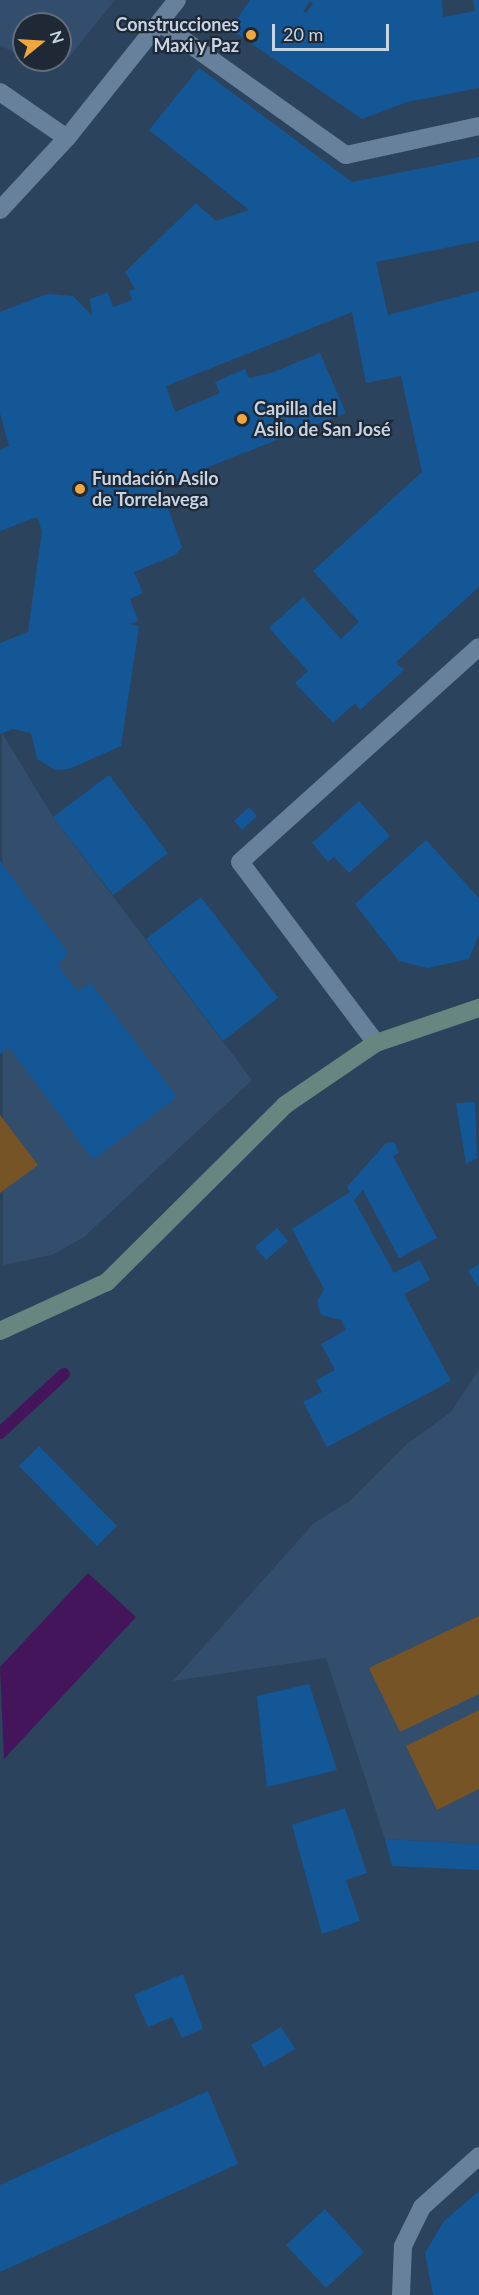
<!DOCTYPE html>
<html>
<head>
<meta charset="utf-8">
<style>
  body { margin:0 }
  #map { position:relative; width:479px; height:2295px; overflow:hidden; background:#2c435d; font-family:Lato,sans-serif }
  div>[style] { position:absolute }
  [style*='--x'] { left:calc(var(--x)*1px); top:calc(var(--y)*1px); width:calc(var(--w)*1px); rotate:calc(var(--a)*1deg) }
  .built>* { inset:0; background:#324e6c }
  .green>* { inset:0; background:#775425 }
  .water>* { inset:0; background:#44155b }
  .stream>* { height:12px; margin:-6px; padding:0 6px; transform-origin:6px; border-radius:6px; background:#44155b }
  .building>* { inset:0; background:#145796 }
  .street>* { height:18px; margin:-9px; padding:0 9px; transform-origin:9px; border-radius:9px; background:#67809c }
  .secondary>* { height:18px; margin:-9px; padding:0 9px; transform-origin:9px; border-radius:9px; background:#678680 }
  .dots>* { width:16px; height:16px; translate:-50% -50%; box-sizing:border-box; border:3px solid #1e2935; border-radius:50% }
  span { translate:-50% -50%; white-space:nowrap; text-align:center; line-height:1.15; -webkit-text-stroke:4.5px #1e2935; paint-order:stroke }
  .poi-label { font-size:18px; color:#c6d4e4; font-weight:700 }
  .right { translate:-100% -50%; text-align:right }
  .left { translate:0 -50%; text-align:left }
  .north { position:absolute; left:12px; top:12px; width:60px; height:60px; box-sizing:border-box; background:#1e2935; border:2px solid #616d7b; border-radius:50%; rotate:72deg; font-size:16px; font-weight:700; line-height:24px; text-align:center; color:#c6d4e4 }
  .north::after { content:''; display:block; margin:auto; width:21px; height:27px; background:#efa73e; clip-path:polygon(50% 0,100% 100%,50% 72%,0 100%) }
  .scale { position:absolute; left:272px; top:24px; width:117px; height:27px; box-sizing:border-box; border:3px solid #c6d4e4; border-top:0; padding-left:8px; font-size:18px; line-height:21px; white-space:nowrap; color:#c6d4e4; -webkit-text-stroke:4px #1e2935; paint-order:stroke }
</style>
</head>
<body>
<div id="map">
  <div class="built">
    <div style="clip-path:polygon(evenodd,0 0,115px 0,69px 57px,37px 65px,0 45px,0 0,24px 24px,60px 24px,60px 60px,24px 60px,24px 24px)"></div>
    <div style="clip-path:polygon(2px 733px,53px 817px,252px 1080px,84px 1237px,52px 1255px,3px 1265px)"></div>
    <div style="clip-path:polygon(479px 1369px,479px 1844px,385px 1839px,326px 1658px,173px 1681px,314px 1523px,350px 1501px,407px 1444px,451px 1412px)"></div>
  </div>
  <div class="green">
    <div style="clip-path:polygon(0 1115px,38px 1165px,0 1193px)"></div>
    <div style="clip-path:polygon(479px 1616px,479px 1694px,400px 1732px,369px 1668px)"></div>
    <div style="clip-path:polygon(479px 1710px,479px 1789px,437px 1810px,406px 1746px)"></div>
  </div>
  <div class="water">
    <div style="clip-path:polygon(88px 1573px,136px 1617px,4px 1759px,0 1667px)"></div>
  </div>
  <div class="stream">
    <div style="--x:0;--y:1433;--w:87;--a:-42.7"></div>
  </div>
  <div class="building">
    <div style="clip-path:polygon(evenodd,250px 0,442px 0,443px 17px,475px 11px,473px 0,479px 0,479px 88px,407px 102px,362px 119px,230px 29px,250px 0,310px 1px,313px 4px,306px 13px,303px 11px,310px 1px)"></div>
    <div style="clip-path:polygon(199px 68px,352px 182px,479px 157px,479px 241px,376px 262px,388px 315px,479px 291px,479px 587px,396px 662px,404px 670px,360px 710px,355px 703px,333px 723px,295px 683px,308px 671px,269px 628px,303px 597px,341px 639px,359px 622px,313px 571px,422px 472px,401px 376px,366px 383px,352px 312px,166px 386px,175px 412px,220px 393px,215px 382px,245px 369px,249px 378px,271px 373px,320px 353px,346px 413px,160px 486px,182px 547px,175px 555px,134px 572px,143px 593px,130px 599px,138px 621px,129px 624px,139px 626px,121px 746px,69px 769px,55px 770px,37px 759px,31px 733px,13px 729px,0 734px,0 643px,28px 632px,42px 531px,37px 517px,0 531px,0 450px,9px 446px,0 413px,0 312px,47px 294px,73px 296px,92px 316px,90px 299px,108px 292px,113px 307px,132px 300px,129px 291px,135px 289px,125px 272px,196px 203px,216px 221px,249px 210px,149px 130px)"></div>
    <div style="clip-path:polygon(109px 775px,168px 853px,113px 895px,53px 817px)"></div>
    <div style="clip-path:polygon(359px 801px,390px 836px,349px 873px,334px 857px,328px 862px,312px 843px)"></div>
    <div style="clip-path:polygon(249px 807px,257px 816px,242px 830px,234px 821px)"></div>
    <div style="clip-path:polygon(426px 840px,479px 898px,479px 935px,469px 959px,427px 968px,399px 961px,355px 904px)"></div>
    <div style="clip-path:polygon(0 861px,69px 954px,57px 964px,78px 992px,90px 982px,177px 1097px,93px 1160px,9px 1047px,0 1054px)"></div>
    <div style="clip-path:polygon(201px 897px,278px 998px,223px 1041px,146px 939px)"></div>
    <div style="clip-path:polygon(475px 1102px,477px 1158px,466px 1164px,456px 1103px)"></div>
    <div style="clip-path:polygon(394px 1142px,399px 1153px,393px 1156px,437px 1238px,399px 1258px,363px 1190px,354px 1200px,394px 1273px,420px 1260px,430px 1280px,404px 1294px,451px 1381px,327px 1447px,303px 1402px,322px 1392px,316px 1380px,335px 1370px,321px 1344px,346px 1330px,341px 1320px,321px 1315px,317px 1302px,324px 1289px,292px 1229px,350px 1192px,347px 1187px,386px 1143px)"></div>
    <div style="clip-path:polygon(277px 1228px,288px 1241px,266px 1260px,255px 1247px)"></div>
    <div style="clip-path:polygon(479px 1264px,479px 1288px,468px 1271px)"></div>
    <div style="clip-path:polygon(39px 1446px,117px 1526px,97px 1546px,19px 1466px)"></div>
    <div style="clip-path:polygon(309px 1684px,337px 1770px,267px 1787px,257px 1696px)"></div>
    <div style="clip-path:polygon(345px 1808px,367px 1873px,346px 1880px,360px 1921px,322px 1934px,292px 1825px)"></div>
    <div style="clip-path:polygon(385px 1839px,479px 1844px,479px 1870px,392px 1866px)"></div>
    <div style="clip-path:polygon(183px 1974px,203px 2029px,182px 2038px,172px 2017px,148px 2027px,134px 1995px)"></div>
    <div style="clip-path:polygon(281px 2027px,295px 2049px,264px 2067px,251px 2045px)"></div>
    <div style="clip-path:polygon(208px 2091px,238px 2164px,0 2272px,0 2185px)"></div>
    <div style="clip-path:polygon(479px 2191px,479px 2295px,433px 2295px,425px 2253px,444px 2221px)"></div>
    <div style="clip-path:polygon(325px 2209px,364px 2252px,326px 2288px,286px 2245px)"></div>
  </div>
  <div class="street">
    <div style="--x:160;--y:23;--w:228;--a:35.4"></div>
    <div style="--x:346;--y:155;--w:136;--a:-12.3"></div>
    <div style="--x:0;--y:92;--w:81;--a:34.5"></div>
    <div style="--x:0;--y:210;--w:98;--a:-47.1"></div>
    <div style="--x:67;--y:138;--w:176;--a:-51.4"></div>
    <div style="--x:376;--y:1043;--w:226;--a:-126.9"></div>
    <div style="--x:240;--y:862;--w:321;--a:-42"></div>
    <div style="--x:401;--y:2295;--w:49;--a:-87.7"></div>
    <div style="--x:403;--y:2246;--w:43;--a:-64"></div>
    <div style="--x:422;--y:2207;--w:76;--a:-41.8"></div>
  </div>
  <div class="secondary">
    <div style="--x:0;--y:1331;--w:118;--a:-24.6"></div>
    <div style="--x:107;--y:1282;--w:251;--a:-44.8"></div>
    <div style="--x:285;--y:1105;--w:110;--a:-34.3"></div>
    <div style="--x:376;--y:1043;--w:109;--a:-18.8"></div>
  </div>
  <div class="dots">
    <div style="left:251px;top:35px;background:#efa73e"></div>
    <div style="left:242px;top:419px;background:#efa73e"></div>
    <div style="left:80px;top:489px;background:#efa73e"></div>
  </div>
  <div class="poi-label">
    <span class="right" style="left:239px;top:35px">Construcciones<br>Maxi y Paz</span>
    <span class="left" style="left:254px;top:419px">Capilla del<br>Asilo de San José</span>
    <span class="left" style="left:92px;top:489px">Fundación Asilo<br>de Torrelavega</span>
  </div>
  <div class="north">N</div>
  <div class="scale">20 m</div>
</div>
</body>
</html>
